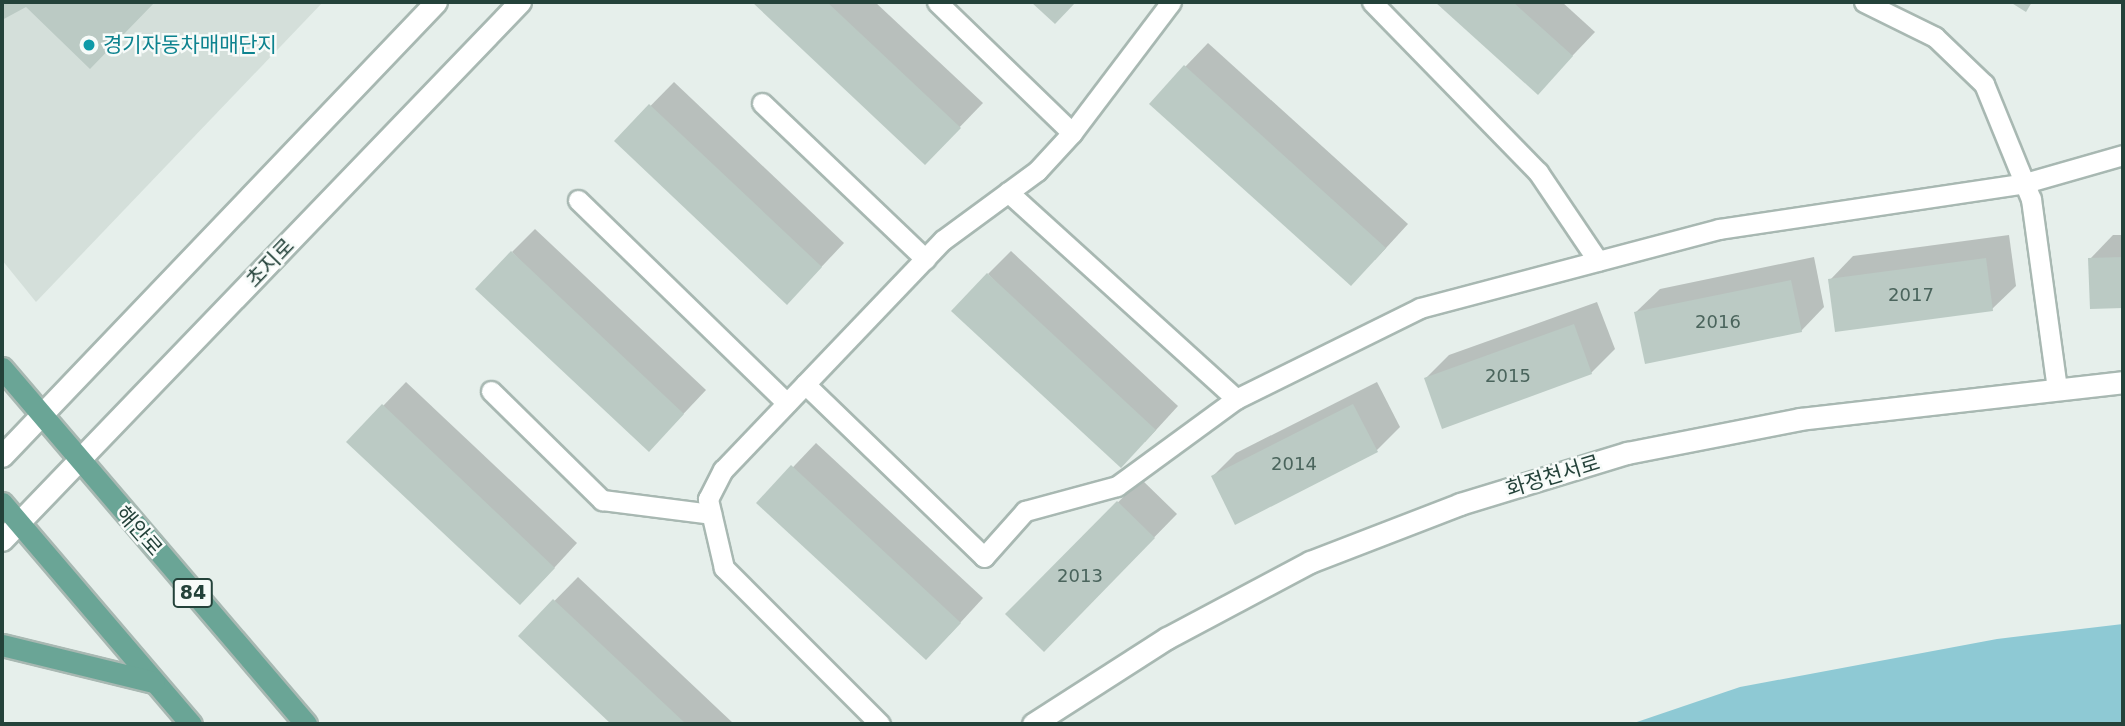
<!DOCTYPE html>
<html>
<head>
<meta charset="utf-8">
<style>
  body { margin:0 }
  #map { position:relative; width:2125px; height:726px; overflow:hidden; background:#e6efeb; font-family:"DejaVu Sans","Noto Sans KR",sans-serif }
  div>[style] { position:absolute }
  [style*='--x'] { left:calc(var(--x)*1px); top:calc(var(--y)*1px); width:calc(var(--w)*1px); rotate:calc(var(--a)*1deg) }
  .built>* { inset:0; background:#d4dfda }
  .water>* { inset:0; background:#8ec9d4 }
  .shadow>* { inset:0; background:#0003 }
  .building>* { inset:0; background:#bbcac4 }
  .roads { filter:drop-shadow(2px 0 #a8b8b2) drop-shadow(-2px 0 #a8b8b2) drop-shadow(0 2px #a8b8b2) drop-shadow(0 -2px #a8b8b2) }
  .lane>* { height:19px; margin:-9.5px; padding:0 9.5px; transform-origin:9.5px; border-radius:9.5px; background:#fff }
  .secondary>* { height:21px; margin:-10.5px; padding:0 10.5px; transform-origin:10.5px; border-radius:10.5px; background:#fff }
  .primary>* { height:21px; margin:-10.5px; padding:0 10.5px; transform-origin:10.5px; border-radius:10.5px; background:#6aa596 }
  .dots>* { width:19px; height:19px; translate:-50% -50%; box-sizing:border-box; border:4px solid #f7fbf9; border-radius:50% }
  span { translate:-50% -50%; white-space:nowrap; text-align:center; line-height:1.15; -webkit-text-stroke:5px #f7fbf9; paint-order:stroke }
  .number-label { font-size:18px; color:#4a645c }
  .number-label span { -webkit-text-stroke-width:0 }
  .shield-label span { padding:2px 5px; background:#f7fbf9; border:2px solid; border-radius:5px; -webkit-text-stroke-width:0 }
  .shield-label { font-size:19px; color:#24423a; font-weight:700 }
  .culture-label { font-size:21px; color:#0d838f }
  .left { translate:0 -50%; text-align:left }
  .street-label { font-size:21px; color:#24423a }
  .frame { position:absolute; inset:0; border:4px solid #24423a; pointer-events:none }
</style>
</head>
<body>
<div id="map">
  <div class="built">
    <div style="clip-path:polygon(2px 2px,323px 2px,36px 302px,2px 260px)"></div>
  </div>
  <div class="water">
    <div style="clip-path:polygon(2123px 624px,2123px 724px,1631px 724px,1740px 687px,1997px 639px)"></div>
  </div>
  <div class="shadow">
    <div style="clip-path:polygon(2px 2px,153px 2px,109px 48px,26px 5px,2px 18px)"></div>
    <div style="clip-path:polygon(754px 2px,875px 2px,983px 103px,925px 163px)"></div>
    <div style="clip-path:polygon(1438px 2px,1562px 2px,1595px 32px,1538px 92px)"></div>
    <div style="clip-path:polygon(1208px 43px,1408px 224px,1375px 260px,1185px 67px)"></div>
    <div style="clip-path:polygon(674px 82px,844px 243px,810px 279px,616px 141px)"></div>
    <div style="clip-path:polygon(535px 229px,706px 390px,672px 426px,512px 252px)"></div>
    <div style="clip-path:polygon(2009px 235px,2016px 286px,1992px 309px,1830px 280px,1853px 256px)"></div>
    <div style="clip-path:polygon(2113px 235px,2123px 235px,2123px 306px,2092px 307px,2090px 259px)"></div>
    <div style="clip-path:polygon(1011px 251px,1178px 406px,1145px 442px,988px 274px)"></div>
    <div style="clip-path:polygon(1814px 257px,1824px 307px,1801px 331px,1636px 312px,1660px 289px)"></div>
    <div style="clip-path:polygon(1597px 302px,1615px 349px,1591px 373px,1426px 378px,1449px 355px)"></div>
    <div style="clip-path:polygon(406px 382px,577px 543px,543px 580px,383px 406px)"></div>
    <div style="clip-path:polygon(1377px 382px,1400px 427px,1377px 450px,1213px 476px,1236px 453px)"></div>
    <div style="clip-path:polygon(816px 443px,983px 598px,949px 635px,759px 503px)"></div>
    <div style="clip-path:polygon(1141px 479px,1177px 514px,1044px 650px,1008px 614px)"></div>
    <div style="clip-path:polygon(578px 577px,734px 724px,614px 724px,520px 636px)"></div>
  </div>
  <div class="building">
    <div style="clip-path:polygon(2px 2px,155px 2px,90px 69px,26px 7px,2px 20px)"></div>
    <div style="clip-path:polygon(752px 2px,827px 2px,961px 128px,925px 165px)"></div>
    <div style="clip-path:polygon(1031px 2px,1076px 2px,1055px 24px)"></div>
    <div style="clip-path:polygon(1435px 2px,1513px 2px,1573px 56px,1538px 95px)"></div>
    <div style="clip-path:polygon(2010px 2px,2032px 2px,2026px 12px)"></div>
    <div style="clip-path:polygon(1184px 65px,1386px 248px,1351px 286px,1149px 104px)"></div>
    <div style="clip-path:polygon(649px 104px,822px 267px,787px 305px,614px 141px)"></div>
    <div style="clip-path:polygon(511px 251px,684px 414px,649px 452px,475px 289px)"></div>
    <div style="clip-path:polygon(2123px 257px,2123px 308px,2090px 309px,2088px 258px)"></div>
    <div style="clip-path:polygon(1986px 258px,1993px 311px,1835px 332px,1828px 279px)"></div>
    <div style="clip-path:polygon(987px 273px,1156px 430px,1121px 468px,951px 311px)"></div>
    <div style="clip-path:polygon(1791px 280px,1802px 332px,1645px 364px,1634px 312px)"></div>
    <div style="clip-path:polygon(1574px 324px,1592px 374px,1442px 429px,1424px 378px)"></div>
    <div style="clip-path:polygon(382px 404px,555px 568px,520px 605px,346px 442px)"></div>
    <div style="clip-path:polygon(1353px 404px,1378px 452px,1235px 525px,1211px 476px)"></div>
    <div style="clip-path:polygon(791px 465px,961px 623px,926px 660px,756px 503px)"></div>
    <div style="clip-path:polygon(1117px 501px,1155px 538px,1044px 652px,1005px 614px)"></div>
    <div style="clip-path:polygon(553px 599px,686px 724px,611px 724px,518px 636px)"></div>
  </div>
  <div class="roads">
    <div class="lane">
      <div style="--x:937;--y:2;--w:188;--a:44.1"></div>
      <div style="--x:1372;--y:2;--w:238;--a:45.7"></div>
      <div style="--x:1538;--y:172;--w:107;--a:56"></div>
      <div style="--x:1864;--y:2;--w:79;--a:26.2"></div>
      <div style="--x:1935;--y:37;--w:68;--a:43.8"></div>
      <div style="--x:1984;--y:84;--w:124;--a:67.8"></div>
      <div style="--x:2031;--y:199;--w:191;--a:82.2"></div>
      <div style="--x:762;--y:103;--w:226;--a:43.7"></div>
      <div style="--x:1008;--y:192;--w:308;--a:42.2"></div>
      <div style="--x:1236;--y:399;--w:205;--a:-26.3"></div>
      <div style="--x:1420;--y:308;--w:309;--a:-14.8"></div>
      <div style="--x:1719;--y:229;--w:309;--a:-8.5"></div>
      <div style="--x:2025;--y:183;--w:102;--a:-15.9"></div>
      <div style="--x:578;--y:200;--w:291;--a:44.2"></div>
      <div style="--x:805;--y:384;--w:249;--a:44"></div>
      <div style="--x:984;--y:557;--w:62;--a:-48.3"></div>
      <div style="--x:1025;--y:511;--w:95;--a:-15.2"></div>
      <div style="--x:1117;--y:486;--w:147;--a:-36.2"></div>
      <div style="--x:491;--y:391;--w:156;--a:44.5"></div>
      <div style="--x:602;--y:500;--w:110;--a:7.3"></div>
      <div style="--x:880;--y:724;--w:221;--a:-135"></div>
      <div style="--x:724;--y:568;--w:71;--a:-103.1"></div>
      <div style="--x:708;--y:499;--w:33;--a:-63"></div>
      <div style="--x:723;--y:470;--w:318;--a:-46.3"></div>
      <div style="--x:943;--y:240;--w:117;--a:-36.3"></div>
      <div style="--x:1037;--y:171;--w:52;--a:-47.4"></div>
      <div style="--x:1072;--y:133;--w:164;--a:-52.9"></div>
    </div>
    <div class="secondary">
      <div style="--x:2;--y:456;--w:628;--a:-46.29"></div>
      <div style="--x:2;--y:540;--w:747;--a:-46.09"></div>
      <div style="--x:1033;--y:724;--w:159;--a:-32.7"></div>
      <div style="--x:1167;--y:638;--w:162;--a:-28"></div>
      <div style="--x:1310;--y:562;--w:161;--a:-21.1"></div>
      <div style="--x:1460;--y:504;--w:175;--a:-17"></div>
      <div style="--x:1627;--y:453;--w:176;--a:-11.1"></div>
      <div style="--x:1800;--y:419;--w:325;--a:-6.5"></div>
    </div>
    <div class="primary">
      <div style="--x:2;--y:368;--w:468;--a:49.5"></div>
      <div style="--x:2;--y:503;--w:291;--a:49.5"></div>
      <div style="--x:2;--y:645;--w:156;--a:13.7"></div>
    </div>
  </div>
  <div class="dots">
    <div style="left:89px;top:45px;background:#0f9aa8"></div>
  </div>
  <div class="number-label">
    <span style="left:1911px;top:295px">2017</span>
    <span style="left:1718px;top:322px">2016</span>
    <span style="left:1508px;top:376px">2015</span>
    <span style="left:1294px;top:464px">2014</span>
    <span style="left:1080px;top:576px">2013</span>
  </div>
  <div class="shield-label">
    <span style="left:193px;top:593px">84</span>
  </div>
  <div class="culture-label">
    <span class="left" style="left:103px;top:45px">경기자동차매매단지</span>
  </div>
  <div class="street-label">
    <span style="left:270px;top:263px;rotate:-46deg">초지로</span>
    <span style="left:1553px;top:476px;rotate:-17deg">화정천서로</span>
    <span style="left:139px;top:531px;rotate:49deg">해안로</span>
  </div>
  <div class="frame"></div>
</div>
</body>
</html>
